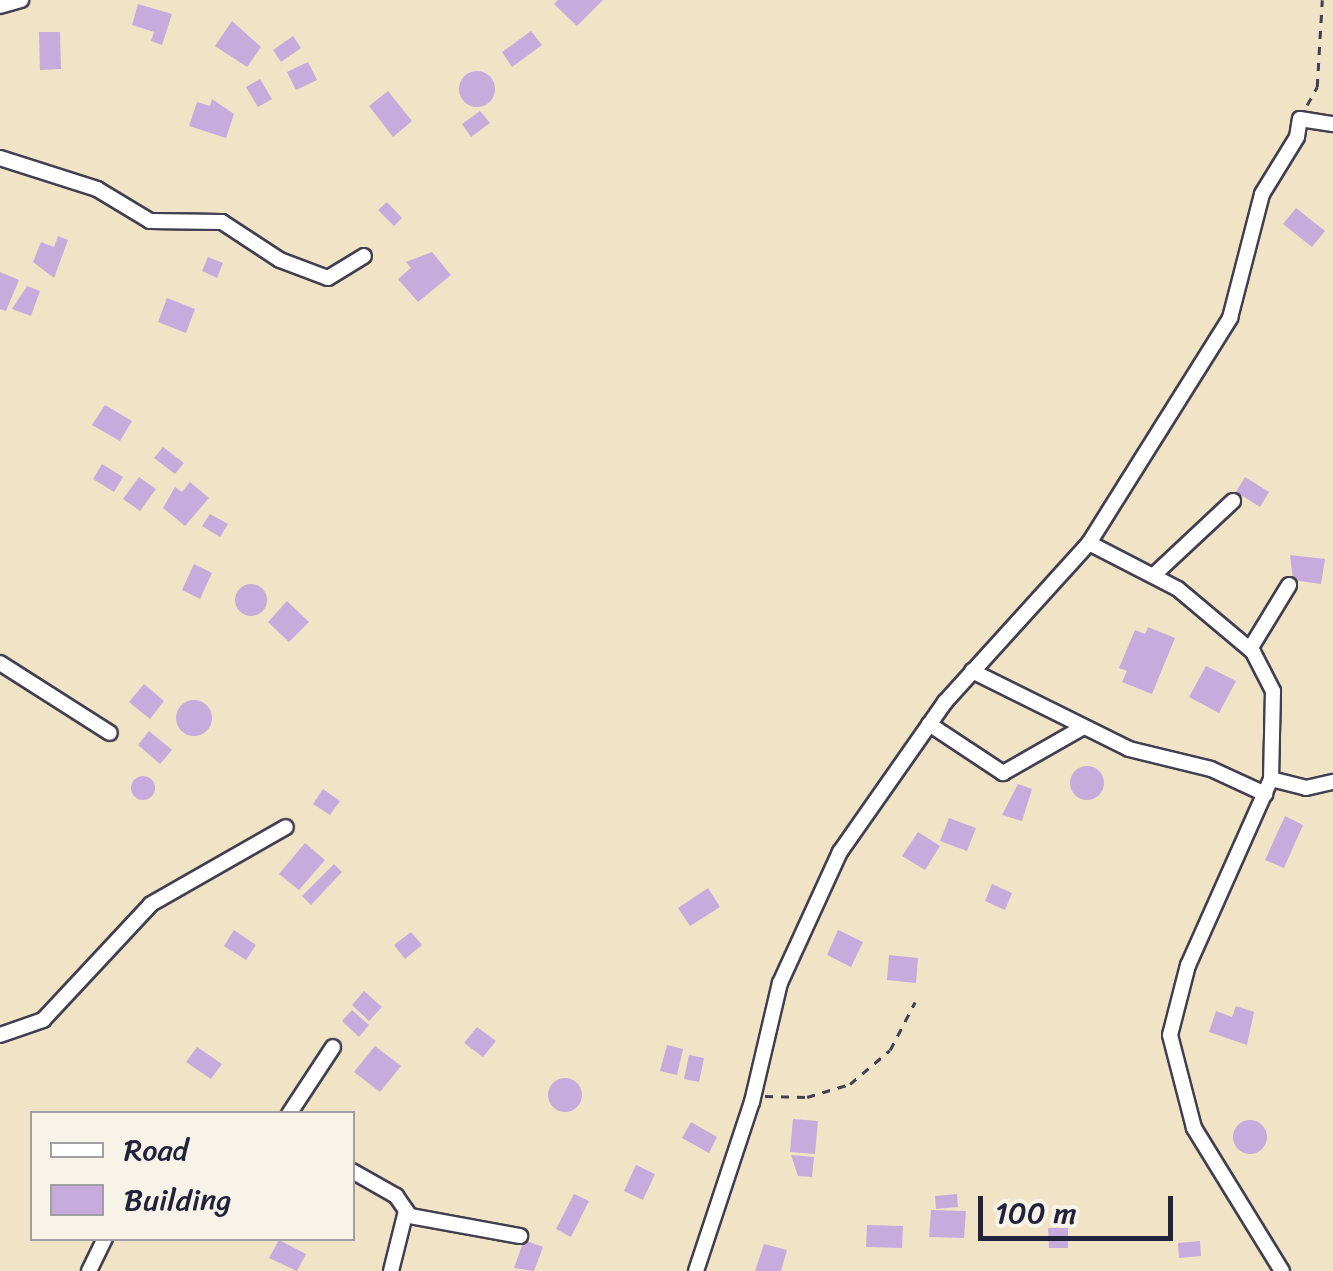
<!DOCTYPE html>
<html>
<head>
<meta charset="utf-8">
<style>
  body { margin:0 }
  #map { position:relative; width:1333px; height:1271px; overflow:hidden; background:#f1e3c6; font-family:Sriracha,sans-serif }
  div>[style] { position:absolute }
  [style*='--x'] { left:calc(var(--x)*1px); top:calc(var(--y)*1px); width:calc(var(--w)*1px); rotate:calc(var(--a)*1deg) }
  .building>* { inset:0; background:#c8abdd }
  .round { border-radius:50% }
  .path>* { height:2.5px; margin-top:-1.25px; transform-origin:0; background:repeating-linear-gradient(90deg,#413f50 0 8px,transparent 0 16px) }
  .roads { filter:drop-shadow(2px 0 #413f50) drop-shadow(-2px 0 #413f50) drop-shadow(0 2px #413f50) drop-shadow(0 -2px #413f50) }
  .minor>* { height:14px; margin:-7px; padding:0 7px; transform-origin:7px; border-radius:7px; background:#fff }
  span { translate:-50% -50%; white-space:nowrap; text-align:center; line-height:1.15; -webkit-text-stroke:8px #f7f3e8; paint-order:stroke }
  .legend { position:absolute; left:30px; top:1111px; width:325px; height:130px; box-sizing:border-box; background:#f7f3e8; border:2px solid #a29fa3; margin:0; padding:12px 18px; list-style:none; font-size:30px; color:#22223b }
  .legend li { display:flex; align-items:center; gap:20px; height:50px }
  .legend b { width:50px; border:2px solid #a29fa3 }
  .scale { position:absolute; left:978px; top:1196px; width:195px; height:45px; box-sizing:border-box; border:5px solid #22223b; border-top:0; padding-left:12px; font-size:30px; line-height:35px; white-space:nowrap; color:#22223b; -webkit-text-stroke:8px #f7f3e8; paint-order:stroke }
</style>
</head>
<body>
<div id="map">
  <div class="building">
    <div style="clip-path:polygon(558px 0,603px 0,577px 26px,554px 4px)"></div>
    <div style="clip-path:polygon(138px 4px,172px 14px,162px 45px,151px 41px,154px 32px,132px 25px)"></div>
    <div style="clip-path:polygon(232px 21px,261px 47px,247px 67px,215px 46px)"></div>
    <div style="clip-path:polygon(531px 31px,542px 45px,512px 67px,502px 52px)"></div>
    <div style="clip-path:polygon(39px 32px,60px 32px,61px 69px,40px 70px)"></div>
    <div style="clip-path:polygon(293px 36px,301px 48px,281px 62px,273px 50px)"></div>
    <div style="clip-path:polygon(308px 62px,317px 80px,296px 90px,287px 72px)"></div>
    <div class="round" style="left:459px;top:71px;width:36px;height:36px"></div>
    <div style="clip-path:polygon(260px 79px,272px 99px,258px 107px,246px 87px)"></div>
    <div style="clip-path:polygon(388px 91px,412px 121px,393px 137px,369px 106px)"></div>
    <div style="clip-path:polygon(212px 99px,234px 114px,226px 138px,189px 126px,197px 102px,210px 106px)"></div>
    <div style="clip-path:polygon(480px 111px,490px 123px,471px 137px,462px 124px)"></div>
    <div style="clip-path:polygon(387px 202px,402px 218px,394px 226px,378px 210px)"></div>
    <div style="clip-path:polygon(1296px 208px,1325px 231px,1312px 247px,1283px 224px)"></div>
    <div style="clip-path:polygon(58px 236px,68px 240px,54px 278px,33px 262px,41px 242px,54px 247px)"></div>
    <div style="clip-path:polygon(432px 252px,451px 275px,418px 302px,398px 279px,411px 268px,406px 262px)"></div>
    <div style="clip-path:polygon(208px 257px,223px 263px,217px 278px,202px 271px)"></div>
    <div style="clip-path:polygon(0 272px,19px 280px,6px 311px,0 309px)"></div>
    <div style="clip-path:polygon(27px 286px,40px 291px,31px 316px,12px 309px)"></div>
    <div style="clip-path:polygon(167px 298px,195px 309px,186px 333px,158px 322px)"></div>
    <div style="clip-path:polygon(105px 405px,132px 421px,120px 441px,92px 425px)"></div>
    <div style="clip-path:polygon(163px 447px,184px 463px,175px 474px,154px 458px)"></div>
    <div style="clip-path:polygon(102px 464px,123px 477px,114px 492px,93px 479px)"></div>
    <div style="clip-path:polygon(139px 477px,156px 489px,140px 511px,123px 499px)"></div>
    <div style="clip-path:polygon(1245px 477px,1269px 492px,1260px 507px,1236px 492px)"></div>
    <div style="clip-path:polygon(190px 482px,209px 498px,185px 526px,163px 508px,175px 487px,182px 492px)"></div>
    <div style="clip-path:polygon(210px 514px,228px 524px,220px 537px,202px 526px)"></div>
    <div style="clip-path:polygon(1290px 555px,1325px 559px,1321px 584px,1293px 580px)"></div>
    <div style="clip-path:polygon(194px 564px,212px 573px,200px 599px,182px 590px)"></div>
    <div class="round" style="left:235px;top:584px;width:32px;height:32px"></div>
    <div style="clip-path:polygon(287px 601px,309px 622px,289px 642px,268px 622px)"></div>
    <div style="clip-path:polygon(1148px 627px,1175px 638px,1152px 694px,1122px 682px,1127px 671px,1119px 668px,1135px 630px,1145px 634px)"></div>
    <div style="clip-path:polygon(1206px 666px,1236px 681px,1219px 713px,1189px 697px)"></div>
    <div style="clip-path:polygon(144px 684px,164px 701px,150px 719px,129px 702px)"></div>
    <div class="round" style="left:176px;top:700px;width:36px;height:36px"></div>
    <div style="clip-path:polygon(149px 731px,172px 750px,160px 764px,138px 745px)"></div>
    <div class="round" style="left:1070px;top:766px;width:34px;height:34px"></div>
    <div class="round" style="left:131px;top:776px;width:24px;height:24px"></div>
    <div style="clip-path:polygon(1018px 784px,1032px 789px,1022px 821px,1002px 815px)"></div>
    <div style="clip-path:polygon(323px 789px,340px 801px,330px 815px,313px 804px)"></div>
    <div style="clip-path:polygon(1285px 816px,1303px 825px,1284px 868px,1265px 860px)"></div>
    <div style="clip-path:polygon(949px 818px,976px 828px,967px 851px,940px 841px)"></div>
    <div style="clip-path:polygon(918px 832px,940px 846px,925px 870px,902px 856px)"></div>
    <div style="clip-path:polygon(305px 843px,325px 860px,299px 890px,279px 874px)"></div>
    <div style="clip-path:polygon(334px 864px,342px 872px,311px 905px,302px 896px)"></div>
    <div style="clip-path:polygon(992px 884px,1012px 893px,1005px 910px,985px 901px)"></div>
    <div style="clip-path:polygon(708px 888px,720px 907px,690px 926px,678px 908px)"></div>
    <div style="clip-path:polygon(234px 930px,256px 945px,246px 960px,224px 946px)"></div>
    <div style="clip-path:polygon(838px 930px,863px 942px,851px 967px,827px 955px)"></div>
    <div style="clip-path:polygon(411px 932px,422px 945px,405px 959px,394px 945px)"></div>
    <div style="clip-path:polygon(889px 955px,918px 958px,916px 983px,887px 980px)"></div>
    <div style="clip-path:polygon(364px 991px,382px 1007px,369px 1021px,352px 1005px)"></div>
    <div style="clip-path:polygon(1236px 1006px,1254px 1012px,1247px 1045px,1209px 1032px,1216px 1011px,1232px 1017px)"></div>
    <div style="clip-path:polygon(352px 1010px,369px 1025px,359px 1037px,342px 1021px)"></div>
    <div style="clip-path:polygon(477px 1027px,496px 1041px,483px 1057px,464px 1043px)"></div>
    <div style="clip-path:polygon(667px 1045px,683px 1049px,677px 1075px,660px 1071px)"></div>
    <div style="clip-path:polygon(375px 1046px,401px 1066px,380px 1092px,354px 1072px)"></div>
    <div style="clip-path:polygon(197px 1047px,222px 1064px,211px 1079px,186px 1062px)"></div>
    <div style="clip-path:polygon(689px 1055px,704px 1058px,699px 1082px,684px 1079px)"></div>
    <div class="round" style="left:548px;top:1078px;width:34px;height:34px"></div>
    <div style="clip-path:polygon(793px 1119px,818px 1121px,815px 1154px,790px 1152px)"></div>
    <div class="round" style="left:1233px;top:1120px;width:34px;height:34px"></div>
    <div style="clip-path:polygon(691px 1122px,717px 1137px,709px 1153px,682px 1138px)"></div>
    <div style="clip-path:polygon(791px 1155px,814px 1157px,812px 1177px,798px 1176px)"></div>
    <div style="clip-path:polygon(636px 1165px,655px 1174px,643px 1200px,624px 1191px)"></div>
    <div style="clip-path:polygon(574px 1194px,589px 1201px,571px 1237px,556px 1229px)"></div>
    <div style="clip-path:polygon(957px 1194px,958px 1207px,936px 1209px,935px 1196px)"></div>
    <div style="clip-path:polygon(931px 1210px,966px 1211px,964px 1238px,929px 1237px)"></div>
    <div style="clip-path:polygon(867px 1225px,903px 1226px,902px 1248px,866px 1247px)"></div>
    <div style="clip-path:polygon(1048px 1228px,1068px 1228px,1068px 1248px,1049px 1248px)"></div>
    <div style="clip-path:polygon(279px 1240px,306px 1254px,297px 1271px,269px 1258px)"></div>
    <div style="clip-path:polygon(524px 1240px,543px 1247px,534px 1271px,514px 1268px)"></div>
    <div style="clip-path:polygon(1200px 1241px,1201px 1256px,1179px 1258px,1178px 1243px)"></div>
    <div style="clip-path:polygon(764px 1244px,787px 1250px,781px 1271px,755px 1271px)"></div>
  </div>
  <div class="path">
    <div style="--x:1307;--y:105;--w:21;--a:-61"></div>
    <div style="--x:1317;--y:87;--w:87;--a:-86.7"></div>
    <div style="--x:765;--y:1096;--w:42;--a:1.4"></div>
    <div style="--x:807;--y:1097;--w:45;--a:-16.8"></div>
    <div style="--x:850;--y:1084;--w:52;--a:-40.4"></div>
    <div style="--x:890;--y:1050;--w:54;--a:-62.5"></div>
  </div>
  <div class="roads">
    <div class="minor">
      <div style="--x:0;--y:6;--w:22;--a:-16"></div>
      <div style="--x:0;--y:158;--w:102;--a:17.7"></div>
      <div style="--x:97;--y:189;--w:62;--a:31.1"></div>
      <div style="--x:150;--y:221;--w:72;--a:0.8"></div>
      <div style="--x:222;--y:222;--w:69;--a:33.2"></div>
      <div style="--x:280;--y:260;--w:51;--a:20.6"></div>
      <div style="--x:328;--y:278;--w:42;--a:-31.4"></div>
      <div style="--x:1089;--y:543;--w:100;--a:27.3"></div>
      <div style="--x:1178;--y:589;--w:98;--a:40"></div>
      <div style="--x:1253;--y:652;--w:44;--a:62.9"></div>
      <div style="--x:1273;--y:691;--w:88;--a:91.3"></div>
      <div style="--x:1271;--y:779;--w:204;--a:114"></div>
      <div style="--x:1188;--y:965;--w:72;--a:104.4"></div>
      <div style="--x:1170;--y:1035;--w:96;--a:75.5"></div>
      <div style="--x:1194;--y:1128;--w:168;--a:58.4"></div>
      <div style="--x:1155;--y:574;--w:107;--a:-43.1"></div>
      <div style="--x:1250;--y:649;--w:75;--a:-58.6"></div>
      <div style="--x:0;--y:663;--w:130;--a:32.5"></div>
      <div style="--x:972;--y:671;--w:175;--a:26.4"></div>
      <div style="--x:1129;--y:749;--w:84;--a:13.7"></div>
      <div style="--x:1211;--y:769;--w:60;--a:24.8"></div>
      <div style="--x:929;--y:724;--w:89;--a:33.5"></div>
      <div style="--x:1003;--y:773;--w:91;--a:-29.7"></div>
      <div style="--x:1271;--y:779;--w:36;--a:14"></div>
      <div style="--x:1306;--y:788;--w:28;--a:-13"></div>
      <div style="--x:0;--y:1035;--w:46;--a:-19.2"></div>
      <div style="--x:43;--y:1020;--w:158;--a:-47"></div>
      <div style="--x:151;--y:904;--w:155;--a:-29.7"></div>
      <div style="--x:289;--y:1114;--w:80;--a:-56.7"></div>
      <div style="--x:352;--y:1171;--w:51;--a:29.6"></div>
      <div style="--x:396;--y:1196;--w:24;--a:55"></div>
      <div style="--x:410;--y:1216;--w:112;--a:10.3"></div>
      <div style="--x:89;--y:1271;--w:37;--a:-64"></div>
      <div style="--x:391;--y:1271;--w:62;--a:-76"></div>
      <div style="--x:696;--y:1271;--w:178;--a:-71.7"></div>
      <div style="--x:752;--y:1102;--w:122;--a:-76.8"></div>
      <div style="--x:780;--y:983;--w:144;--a:-65.4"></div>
      <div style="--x:840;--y:852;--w:183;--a:-55"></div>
      <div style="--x:945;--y:702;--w:215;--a:-47.8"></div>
      <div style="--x:1089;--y:543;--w:266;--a:-57.9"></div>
      <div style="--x:1230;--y:318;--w:128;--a:-75.5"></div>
      <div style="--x:1262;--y:194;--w:67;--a:-58.4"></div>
      <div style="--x:1297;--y:137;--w:18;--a:-81"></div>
      <div style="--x:1300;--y:119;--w:33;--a:9"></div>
    </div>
  </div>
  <ul class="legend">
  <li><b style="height:12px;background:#fff"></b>Road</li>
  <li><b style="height:28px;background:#c8abdd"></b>Building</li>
  </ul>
  <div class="scale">100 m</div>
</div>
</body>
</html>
